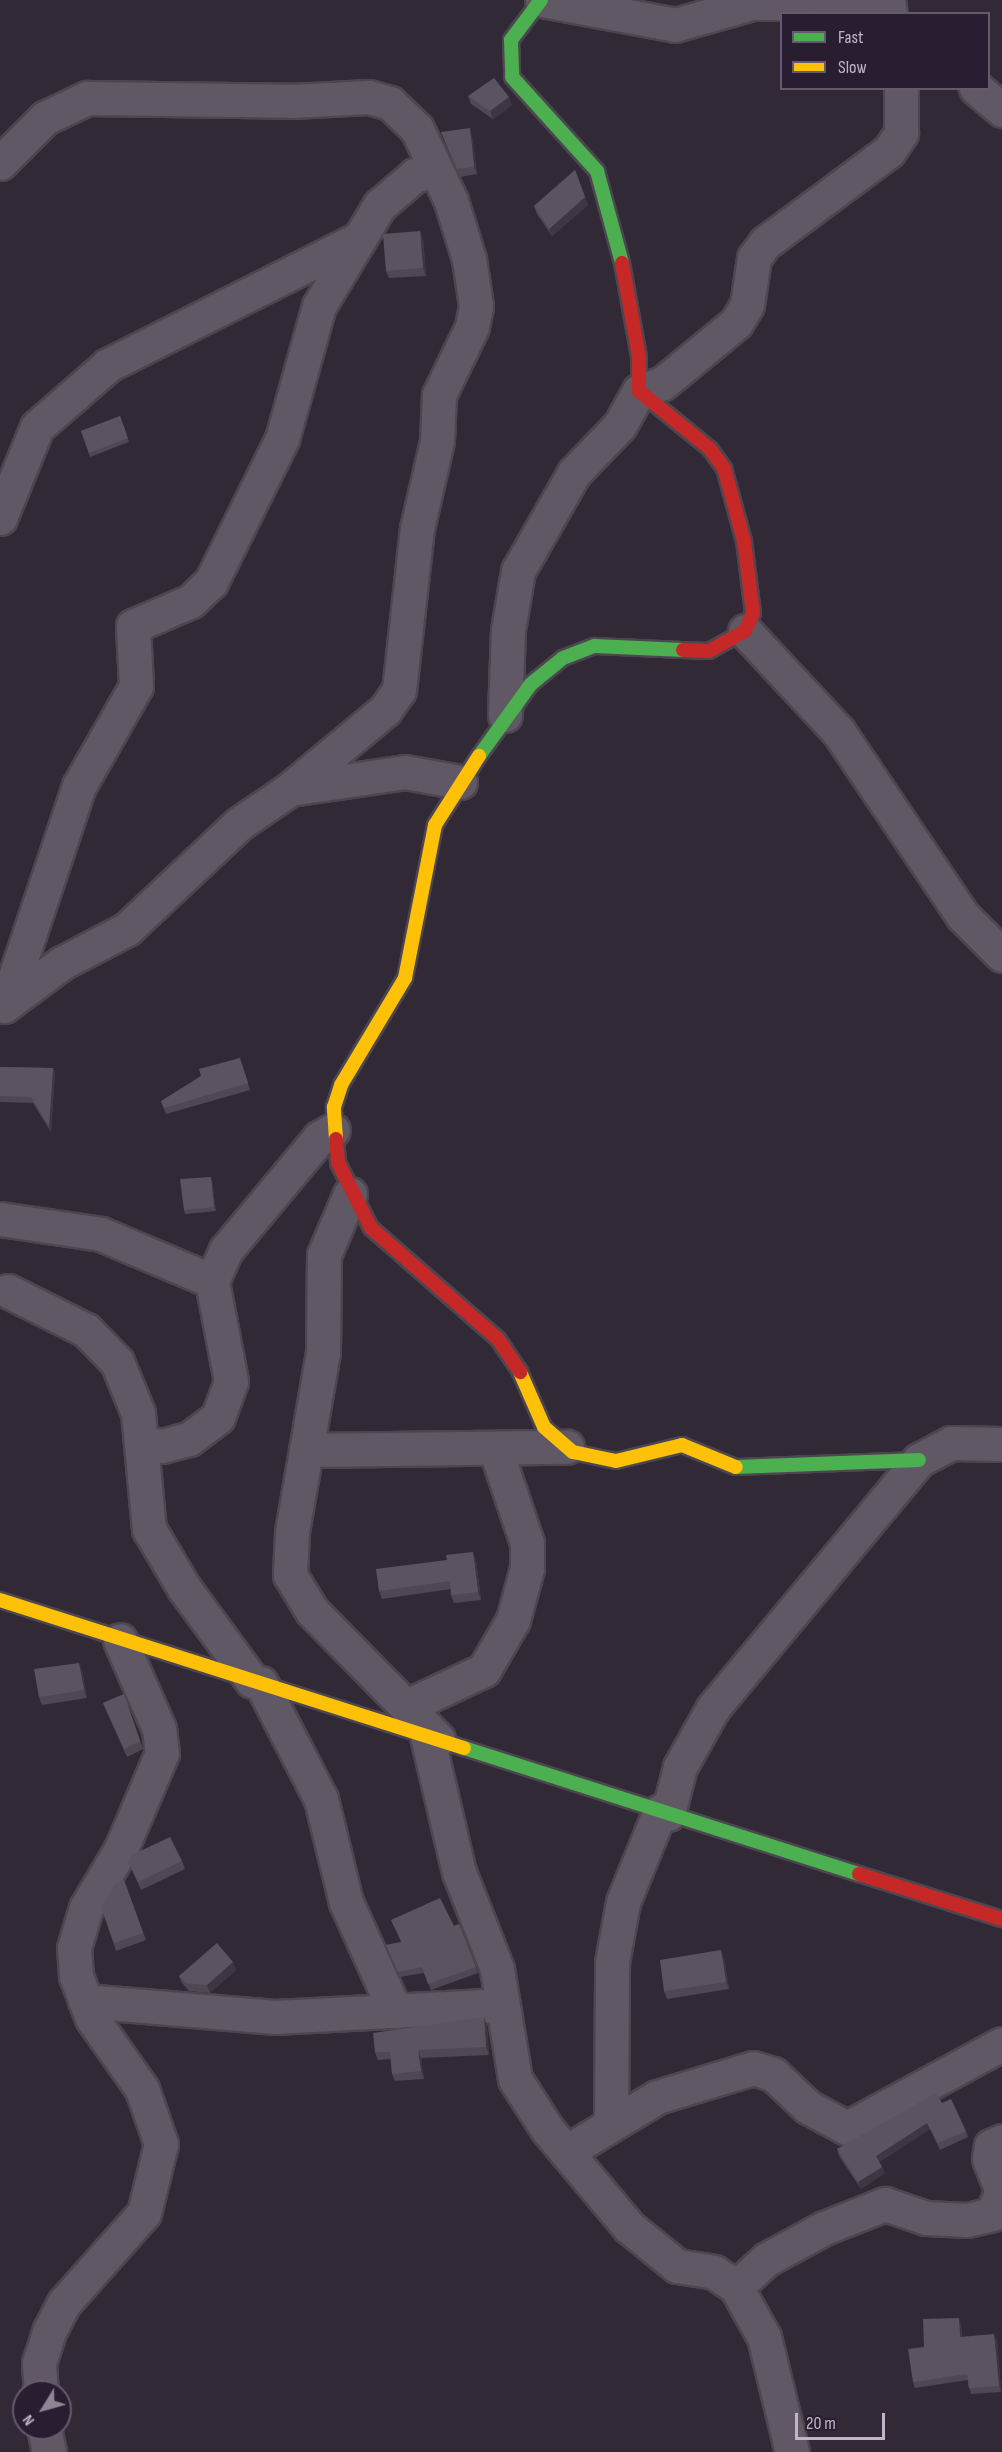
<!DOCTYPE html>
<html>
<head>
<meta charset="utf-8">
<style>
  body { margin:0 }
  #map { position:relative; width:1002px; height:2452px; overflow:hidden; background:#312a36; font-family:"Sofia Sans Condensed",sans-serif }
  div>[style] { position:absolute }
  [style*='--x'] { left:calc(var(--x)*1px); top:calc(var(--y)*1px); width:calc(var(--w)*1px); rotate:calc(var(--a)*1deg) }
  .roads { filter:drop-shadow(2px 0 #4c4650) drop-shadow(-2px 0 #4c4650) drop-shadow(0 2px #4c4650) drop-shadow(0 -2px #4c4650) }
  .street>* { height:33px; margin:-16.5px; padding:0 16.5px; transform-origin:16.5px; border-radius:16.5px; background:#605965 }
  .fast>* { height:14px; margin:-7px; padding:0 7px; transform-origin:7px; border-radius:7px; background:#4caf50 }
  .slow>* { height:14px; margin:-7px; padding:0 7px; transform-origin:7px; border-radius:7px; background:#ffc107 }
  .jam>* { height:14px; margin:-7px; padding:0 7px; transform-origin:7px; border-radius:7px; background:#c62828 }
  .wall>* { inset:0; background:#4f4854 }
  .shaded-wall>* { inset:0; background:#3e3743 }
  .building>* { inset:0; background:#5b5460 }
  span { translate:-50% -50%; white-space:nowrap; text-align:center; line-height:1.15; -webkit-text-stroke:5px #291d31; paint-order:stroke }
  .legend { position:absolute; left:780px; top:12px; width:210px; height:78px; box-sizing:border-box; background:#291d31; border:2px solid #65596d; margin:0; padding:8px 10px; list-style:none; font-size:18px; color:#c0b4c7 }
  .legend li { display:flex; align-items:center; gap:12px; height:30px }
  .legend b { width:30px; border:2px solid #65596d }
  .north { position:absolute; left:12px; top:2380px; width:60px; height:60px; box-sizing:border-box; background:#291d31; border:2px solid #65596d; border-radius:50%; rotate:233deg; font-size:16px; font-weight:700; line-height:24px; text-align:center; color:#c0b4c7 }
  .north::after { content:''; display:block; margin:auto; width:21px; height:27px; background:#8e8494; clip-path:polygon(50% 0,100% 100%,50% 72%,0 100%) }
  .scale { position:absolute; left:795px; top:2413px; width:90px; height:27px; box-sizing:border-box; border:3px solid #c0b4c7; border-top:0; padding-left:8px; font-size:18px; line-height:21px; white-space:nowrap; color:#c0b4c7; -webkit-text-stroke:4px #291d31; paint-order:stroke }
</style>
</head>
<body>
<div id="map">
  <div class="roads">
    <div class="street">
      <div style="--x:542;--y:0;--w:135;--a:10.6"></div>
      <div style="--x:675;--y:25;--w:80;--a:-15.9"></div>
      <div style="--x:752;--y:3;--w:72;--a:0"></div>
      <div style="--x:824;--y:3;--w:44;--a:14.3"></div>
      <div style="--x:888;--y:0;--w:14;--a:82"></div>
      <div style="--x:976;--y:88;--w:34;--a:40"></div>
      <div style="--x:0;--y:163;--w:64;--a:-45"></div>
      <div style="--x:45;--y:118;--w:47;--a:-25.5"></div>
      <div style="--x:87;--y:98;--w:205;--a:0.8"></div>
      <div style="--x:292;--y:101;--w:77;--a:-3"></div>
      <div style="--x:369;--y:97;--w:22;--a:16"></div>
      <div style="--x:390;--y:103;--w:37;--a:44"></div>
      <div style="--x:417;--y:129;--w:80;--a:64.7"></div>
      <div style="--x:451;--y:201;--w:61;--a:72.8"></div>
      <div style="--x:469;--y:259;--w:48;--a:81.5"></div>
      <div style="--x:476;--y:306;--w:21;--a:101"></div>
      <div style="--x:472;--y:327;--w:76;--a:115.9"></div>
      <div style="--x:439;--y:395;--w:46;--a:92.5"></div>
      <div style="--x:437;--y:441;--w:89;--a:102.9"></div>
      <div style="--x:417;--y:528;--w:163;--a:96.3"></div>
      <div style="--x:399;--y:690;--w:24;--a:125"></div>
      <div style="--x:385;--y:710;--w:124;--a:140.3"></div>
      <div style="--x:0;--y:518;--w:98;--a:-67.9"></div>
      <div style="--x:37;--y:427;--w:94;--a:-41.1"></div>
      <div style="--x:108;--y:365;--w:281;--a:-26.7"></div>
      <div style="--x:745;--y:631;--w:137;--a:47.1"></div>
      <div style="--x:838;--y:731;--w:223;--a:56"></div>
      <div style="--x:963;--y:916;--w:55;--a:45"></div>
      <div style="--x:505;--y:715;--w:85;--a:-88"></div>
      <div style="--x:508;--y:630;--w:60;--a:-80.4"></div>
      <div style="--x:518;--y:571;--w:113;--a:-60.3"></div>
      <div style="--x:574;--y:473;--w:66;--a:-46.2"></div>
      <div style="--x:620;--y:425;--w:39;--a:-61"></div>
      <div style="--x:639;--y:391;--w:25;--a:-18"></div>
      <div style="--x:663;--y:383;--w:94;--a:-39.4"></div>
      <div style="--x:736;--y:323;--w:21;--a:-59"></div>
      <div style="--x:747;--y:305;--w:48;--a:-81.5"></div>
      <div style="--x:754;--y:258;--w:19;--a:-54"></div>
      <div style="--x:765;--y:243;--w:154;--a:-36.6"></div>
      <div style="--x:889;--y:151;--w:22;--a:-56"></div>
      <div style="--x:901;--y:133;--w:45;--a:-90"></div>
      <div style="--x:6;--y:1004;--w:230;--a:-71.5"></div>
      <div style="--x:79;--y:786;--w:115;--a:-60.3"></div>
      <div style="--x:136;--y:686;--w:60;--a:-92.9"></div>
      <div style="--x:133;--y:626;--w:63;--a:-23.3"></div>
      <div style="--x:191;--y:601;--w:28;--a:-44"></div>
      <div style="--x:211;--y:582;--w:160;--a:-63.6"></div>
      <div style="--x:282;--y:439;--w:138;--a:-74.5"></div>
      <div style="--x:319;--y:306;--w:117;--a:-59"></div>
      <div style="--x:379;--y:206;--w:48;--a:-40.7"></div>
      <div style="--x:415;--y:175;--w:22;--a:-10"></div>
      <div style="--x:4;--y:1006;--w:72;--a:-36.6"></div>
      <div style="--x:62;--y:963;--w:73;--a:-27.6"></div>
      <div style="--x:127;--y:929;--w:155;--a:-43.2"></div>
      <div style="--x:240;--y:823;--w:60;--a:-34.2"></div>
      <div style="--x:290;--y:789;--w:116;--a:-8.4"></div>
      <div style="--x:405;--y:772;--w:56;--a:10.3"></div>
      <div style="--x:350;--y:1194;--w:66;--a:113.1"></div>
      <div style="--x:324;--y:1255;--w:97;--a:90.6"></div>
      <div style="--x:323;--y:1352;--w:183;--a:99.8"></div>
      <div style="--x:292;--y:1532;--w:43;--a:92.7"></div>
      <div style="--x:290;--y:1575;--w:42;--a:58.6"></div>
      <div style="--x:312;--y:1611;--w:180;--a:45.5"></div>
      <div style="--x:0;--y:1219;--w:102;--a:8.4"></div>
      <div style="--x:101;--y:1234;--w:121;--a:22.9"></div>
      <div style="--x:8;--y:1291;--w:87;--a:26.6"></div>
      <div style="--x:86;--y:1330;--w:45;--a:45.9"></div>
      <div style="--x:117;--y:1362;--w:55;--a:67.6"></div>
      <div style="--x:138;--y:1413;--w:117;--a:84.6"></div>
      <div style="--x:149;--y:1529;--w:69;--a:59.3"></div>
      <div style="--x:184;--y:1588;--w:115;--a:53.8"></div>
      <div style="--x:143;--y:1443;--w:19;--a:9"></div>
      <div style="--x:162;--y:1446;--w:28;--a:-15"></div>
      <div style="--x:189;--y:1439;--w:36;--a:-37"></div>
      <div style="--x:218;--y:1417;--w:38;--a:-70"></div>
      <div style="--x:231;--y:1381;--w:102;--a:-100.8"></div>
      <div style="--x:212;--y:1281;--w:34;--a:-66"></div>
      <div style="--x:226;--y:1250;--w:146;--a:-50.3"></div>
      <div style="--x:319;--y:1138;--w:16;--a:-30"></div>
      <div style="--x:306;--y:1450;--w:261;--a:-0.7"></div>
      <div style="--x:261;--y:1683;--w:131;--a:62.7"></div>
      <div style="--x:321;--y:1799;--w:106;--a:76.4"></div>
      <div style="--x:346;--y:1902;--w:120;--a:65.8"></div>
      <div style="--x:407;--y:1706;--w:85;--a:-25.1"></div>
      <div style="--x:484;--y:1670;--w:58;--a:-59.9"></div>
      <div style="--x:513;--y:1620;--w:54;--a:-74.9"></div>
      <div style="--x:527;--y:1568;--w:25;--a:-90"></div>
      <div style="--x:527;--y:1543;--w:97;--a:-108.6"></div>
      <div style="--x:427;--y:1736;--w:140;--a:76.8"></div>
      <div style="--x:459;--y:1872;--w:104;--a:68.6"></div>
      <div style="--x:497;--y:1969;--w:111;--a:80.7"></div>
      <div style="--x:515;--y:2079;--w:59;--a:57.4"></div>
      <div style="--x:547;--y:2129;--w:128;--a:50.1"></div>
      <div style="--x:629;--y:2227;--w:62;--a:39.1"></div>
      <div style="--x:677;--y:2266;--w:37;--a:9"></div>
      <div style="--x:714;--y:2272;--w:27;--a:34"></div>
      <div style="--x:736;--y:2287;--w:57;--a:60.8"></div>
      <div style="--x:764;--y:2337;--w:118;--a:76.3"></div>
      <div style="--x:668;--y:1814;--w:49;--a:-75.7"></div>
      <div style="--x:680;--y:1767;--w:68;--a:-60.8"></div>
      <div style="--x:713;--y:1708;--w:322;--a:-50.3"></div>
      <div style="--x:919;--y:1460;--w:36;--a:-28"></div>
      <div style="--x:951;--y:1443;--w:51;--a:1.1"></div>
      <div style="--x:85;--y:2001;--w:191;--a:4.8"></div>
      <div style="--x:275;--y:2017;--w:228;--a:-3"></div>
      <div style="--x:611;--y:2122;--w:160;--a:-89.6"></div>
      <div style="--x:612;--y:1962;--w:61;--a:-79.6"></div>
      <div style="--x:623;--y:1902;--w:98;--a:-67.9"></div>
      <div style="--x:566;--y:2152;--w:106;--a:-31.1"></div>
      <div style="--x:657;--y:2097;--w:100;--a:-16.8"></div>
      <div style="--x:753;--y:2068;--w:21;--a:17"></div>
      <div style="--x:773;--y:2074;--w:48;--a:43.3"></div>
      <div style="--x:808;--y:2107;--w:44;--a:28.3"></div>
      <div style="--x:847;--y:2128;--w:176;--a:-28.5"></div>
      <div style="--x:736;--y:2287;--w:42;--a:-42.1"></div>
      <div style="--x:767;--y:2259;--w:65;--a:-28.5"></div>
      <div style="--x:824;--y:2228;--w:66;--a:-21.5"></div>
      <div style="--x:885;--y:2204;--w:43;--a:18.9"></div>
      <div style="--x:926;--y:2218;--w:41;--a:2.8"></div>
      <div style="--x:967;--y:2220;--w:26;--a:-13"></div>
      <div style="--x:992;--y:2214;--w:25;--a:-67"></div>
      <div style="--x:1002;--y:2191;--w:35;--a:-112"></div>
      <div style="--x:989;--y:2158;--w:12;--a:-81"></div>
      <div style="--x:991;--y:2146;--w:12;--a:-24"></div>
      <div style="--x:41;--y:2392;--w:29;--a:-94"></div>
      <div style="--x:39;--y:2363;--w:35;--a:-72"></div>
      <div style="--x:50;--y:2330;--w:30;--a:-63"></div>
      <div style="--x:64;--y:2303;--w:120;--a:-48.4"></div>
      <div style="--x:144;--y:2213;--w:71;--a:-76.2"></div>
      <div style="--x:161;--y:2144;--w:58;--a:-109.1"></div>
      <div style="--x:142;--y:2089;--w:87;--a:-125.2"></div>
      <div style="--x:92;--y:2018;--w:45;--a:-110.9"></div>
      <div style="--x:76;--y:1976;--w:28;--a:-94"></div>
      <div style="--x:74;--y:1948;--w:42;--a:-73.3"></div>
      <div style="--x:86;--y:1908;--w:69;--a:-59.3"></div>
      <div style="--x:121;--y:1849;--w:104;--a:-66.9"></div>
      <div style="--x:162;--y:1753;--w:24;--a:-97"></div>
      <div style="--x:159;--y:1729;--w:97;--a:-113.7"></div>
      <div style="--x:44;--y:2428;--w:25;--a:78"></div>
    </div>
    <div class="fast">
      <div style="--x:541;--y:0;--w:50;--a:126.9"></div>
      <div style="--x:511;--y:40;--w:37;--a:88"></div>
      <div style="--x:512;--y:77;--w:127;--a:47.9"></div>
      <div style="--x:597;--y:171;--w:95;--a:74.8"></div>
      <div style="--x:479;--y:756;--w:89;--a:-54.2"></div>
      <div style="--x:531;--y:684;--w:41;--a:-39.1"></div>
      <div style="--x:563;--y:658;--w:34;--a:-21"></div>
      <div style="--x:595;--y:646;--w:88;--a:2.6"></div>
      <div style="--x:736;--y:1467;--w:183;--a:-2.2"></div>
      <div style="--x:464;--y:1748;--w:415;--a:17.7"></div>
    </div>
    <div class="slow">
      <div style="--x:336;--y:1139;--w:32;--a:-94"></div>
      <div style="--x:334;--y:1107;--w:23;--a:-72"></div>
      <div style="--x:341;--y:1085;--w:125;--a:-59.1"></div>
      <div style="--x:405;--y:978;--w:156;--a:-78.9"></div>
      <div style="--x:435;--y:825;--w:82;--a:-57.5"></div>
      <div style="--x:520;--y:1372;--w:60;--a:66.4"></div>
      <div style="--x:544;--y:1427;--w:38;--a:41"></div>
      <div style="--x:573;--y:1452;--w:44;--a:11.8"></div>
      <div style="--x:616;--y:1461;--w:68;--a:-13.6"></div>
      <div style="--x:682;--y:1445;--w:58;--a:22.2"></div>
      <div style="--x:0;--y:1600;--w:487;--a:17.7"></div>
    </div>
    <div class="jam">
      <div style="--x:622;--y:263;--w:96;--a:79.7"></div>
      <div style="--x:639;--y:357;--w:34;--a:90"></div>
      <div style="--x:639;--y:391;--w:92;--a:39.2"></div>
      <div style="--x:710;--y:449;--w:24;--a:54"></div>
      <div style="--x:724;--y:468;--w:76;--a:74.7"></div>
      <div style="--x:744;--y:541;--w:73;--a:82.9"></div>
      <div style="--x:753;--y:613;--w:20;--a:114"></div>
      <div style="--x:745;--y:631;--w:41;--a:150.9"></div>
      <div style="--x:709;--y:651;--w:26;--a:-178"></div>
      <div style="--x:336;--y:1139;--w:24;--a:85"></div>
      <div style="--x:338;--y:1163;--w:73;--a:63.1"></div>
      <div style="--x:371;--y:1228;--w:169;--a:41.2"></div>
      <div style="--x:498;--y:1339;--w:40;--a:56"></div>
      <div style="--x:859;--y:1874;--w:150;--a:17.5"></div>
    </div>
  </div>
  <div class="wall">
    <div style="clip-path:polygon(468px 96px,512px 105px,493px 119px,471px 104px)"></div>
    <div style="clip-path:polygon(441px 132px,472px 136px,477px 174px,460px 177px)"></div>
    <div style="clip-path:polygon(575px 170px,588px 205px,552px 236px,537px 214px,534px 206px)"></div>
    <div style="clip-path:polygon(420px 231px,423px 239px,426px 276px,389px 278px,386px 271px)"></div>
    <div style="clip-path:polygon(120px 416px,129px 442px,90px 457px,81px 431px)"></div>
    <div style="clip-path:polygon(242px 1064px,250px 1090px,166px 1114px,161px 1101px)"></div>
    <div style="clip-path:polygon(0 1067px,53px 1068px,55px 1073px,51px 1132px,33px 1103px,0 1102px)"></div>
    <div style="clip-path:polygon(212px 1181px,216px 1211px,185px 1214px,184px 1210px)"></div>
    <div style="clip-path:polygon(476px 1560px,481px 1600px,454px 1603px,451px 1595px,451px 1589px,382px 1599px,379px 1591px)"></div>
    <div style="clip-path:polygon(82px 1670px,87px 1698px,42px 1705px,39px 1697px)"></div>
    <div style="clip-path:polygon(124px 1694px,143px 1749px,127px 1757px,103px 1703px)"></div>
    <div style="clip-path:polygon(128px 1861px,182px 1861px,185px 1869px,141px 1890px)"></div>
    <div style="clip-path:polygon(124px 1880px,146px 1940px,116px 1951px,101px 1907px)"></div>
    <div style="clip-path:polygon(391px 1920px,454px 1926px,459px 1924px,478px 1973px,431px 1990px,424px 1973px,400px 1977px,386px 1945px,401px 1942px)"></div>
    <div style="clip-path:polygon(724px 1958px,729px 1989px,667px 1999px,664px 1991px)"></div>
    <div style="clip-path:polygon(236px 1970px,210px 1993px,189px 1991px,182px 1983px,179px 1976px)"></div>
    <div style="clip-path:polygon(487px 2025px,489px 2055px,421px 2058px,424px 2079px,395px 2081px,392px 2074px,391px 2059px,378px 2060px,375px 2052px)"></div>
    <div style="clip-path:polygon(942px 2103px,966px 2131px,968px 2137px,940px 2150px,930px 2129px,879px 2162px,885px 2173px,861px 2189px,839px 2156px,837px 2149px)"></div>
    <div style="clip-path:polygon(961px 2324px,962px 2337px,997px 2340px,1001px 2392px,971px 2394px,969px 2388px,968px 2380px,915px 2388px,913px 2382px,924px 2347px)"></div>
  </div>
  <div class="shaded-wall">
    <div style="clip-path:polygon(509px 97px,512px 105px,493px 119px,490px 111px)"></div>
    <div style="clip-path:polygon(470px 128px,472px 136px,477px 174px,474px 167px)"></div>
    <div style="clip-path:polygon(585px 197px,588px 205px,552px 236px,549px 229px)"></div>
    <div style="clip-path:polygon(420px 231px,423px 239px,426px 276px,423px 268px)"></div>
    <div style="clip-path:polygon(53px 1068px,55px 1073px,51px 1132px,49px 1126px)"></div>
    <div style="clip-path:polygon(211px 1177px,212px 1181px,216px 1211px,214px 1207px)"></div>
    <div style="clip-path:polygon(473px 1552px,476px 1560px,481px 1600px,478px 1592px)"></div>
    <div style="clip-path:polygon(79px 1663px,82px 1670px,87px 1698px,84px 1690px)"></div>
    <div style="clip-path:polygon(721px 1950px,724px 1958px,729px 1989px,726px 1982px)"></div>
    <div style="clip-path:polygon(233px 1962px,236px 1970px,210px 1993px,207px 1985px)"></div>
    <div style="clip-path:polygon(484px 2017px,487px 2025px,489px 2055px,486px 2047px)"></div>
    <div style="clip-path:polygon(418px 2050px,421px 2058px,424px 2079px,421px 2071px)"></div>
    <div style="clip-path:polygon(927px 2123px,930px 2129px,878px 2163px,876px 2156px)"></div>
    <div style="clip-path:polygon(882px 2167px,885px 2173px,861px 2189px,858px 2182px)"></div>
    <div style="clip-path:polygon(959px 2318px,961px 2324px,962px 2343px,960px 2337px)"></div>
    <div style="clip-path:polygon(994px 2334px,997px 2340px,1001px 2392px,999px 2386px)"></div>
  </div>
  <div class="building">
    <div style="clip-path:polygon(494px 78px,509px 97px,490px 111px,468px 96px)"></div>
    <div style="clip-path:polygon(470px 128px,474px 167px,457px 169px,441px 132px)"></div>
    <div style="clip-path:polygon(575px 170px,585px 197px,549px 229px,534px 206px)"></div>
    <div style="clip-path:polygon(420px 231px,423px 268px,386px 271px,383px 234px)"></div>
    <div style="clip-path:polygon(120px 416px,128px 438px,89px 453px,81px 431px)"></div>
    <div style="clip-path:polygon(240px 1058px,248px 1083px,164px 1108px,161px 1101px,201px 1076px,199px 1069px)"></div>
    <div style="clip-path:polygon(0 1067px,53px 1068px,49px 1126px,31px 1097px,0 1096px)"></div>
    <div style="clip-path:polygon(211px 1177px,214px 1207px,184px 1210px,180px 1179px)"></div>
    <div style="clip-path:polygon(473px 1552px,478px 1592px,451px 1595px,450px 1581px,379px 1591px,376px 1569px,447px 1560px,446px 1555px)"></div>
    <div style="clip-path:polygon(79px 1663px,84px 1690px,39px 1697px,34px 1669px)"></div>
    <div style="clip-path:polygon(124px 1694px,140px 1741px,124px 1749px,103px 1703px)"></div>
    <div style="clip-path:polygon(170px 1837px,182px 1861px,138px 1882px,128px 1861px,132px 1855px)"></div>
    <div style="clip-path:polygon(124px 1880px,143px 1933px,114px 1943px,101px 1907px,115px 1884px)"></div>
    <div style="clip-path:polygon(440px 1898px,454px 1926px,459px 1924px,476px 1967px,428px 1984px,422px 1967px,398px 1972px,386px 1945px,402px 1942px,391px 1920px)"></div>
    <div style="clip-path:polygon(217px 1943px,233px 1962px,207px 1985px,186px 1983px,179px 1976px)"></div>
    <div style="clip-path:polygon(721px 1950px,726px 1982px,664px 1991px,660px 1960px)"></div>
    <div style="clip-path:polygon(484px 2017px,486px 2047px,418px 2050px,421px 2071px,392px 2074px,390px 2052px,375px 2052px,373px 2033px)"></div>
    <div style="clip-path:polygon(936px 2093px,942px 2103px,951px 2099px,966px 2131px,938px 2143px,927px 2123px,876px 2156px,882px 2167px,858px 2182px,837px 2149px)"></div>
    <div style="clip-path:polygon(959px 2318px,960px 2337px,994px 2334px,999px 2386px,969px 2388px,967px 2374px,913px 2382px,908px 2349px,924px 2347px,923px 2319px)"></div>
  </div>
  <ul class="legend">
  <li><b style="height:8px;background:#4caf50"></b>Fast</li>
  <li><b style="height:8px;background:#ffc107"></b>Slow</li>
  </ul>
  <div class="north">N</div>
  <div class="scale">20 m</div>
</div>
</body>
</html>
